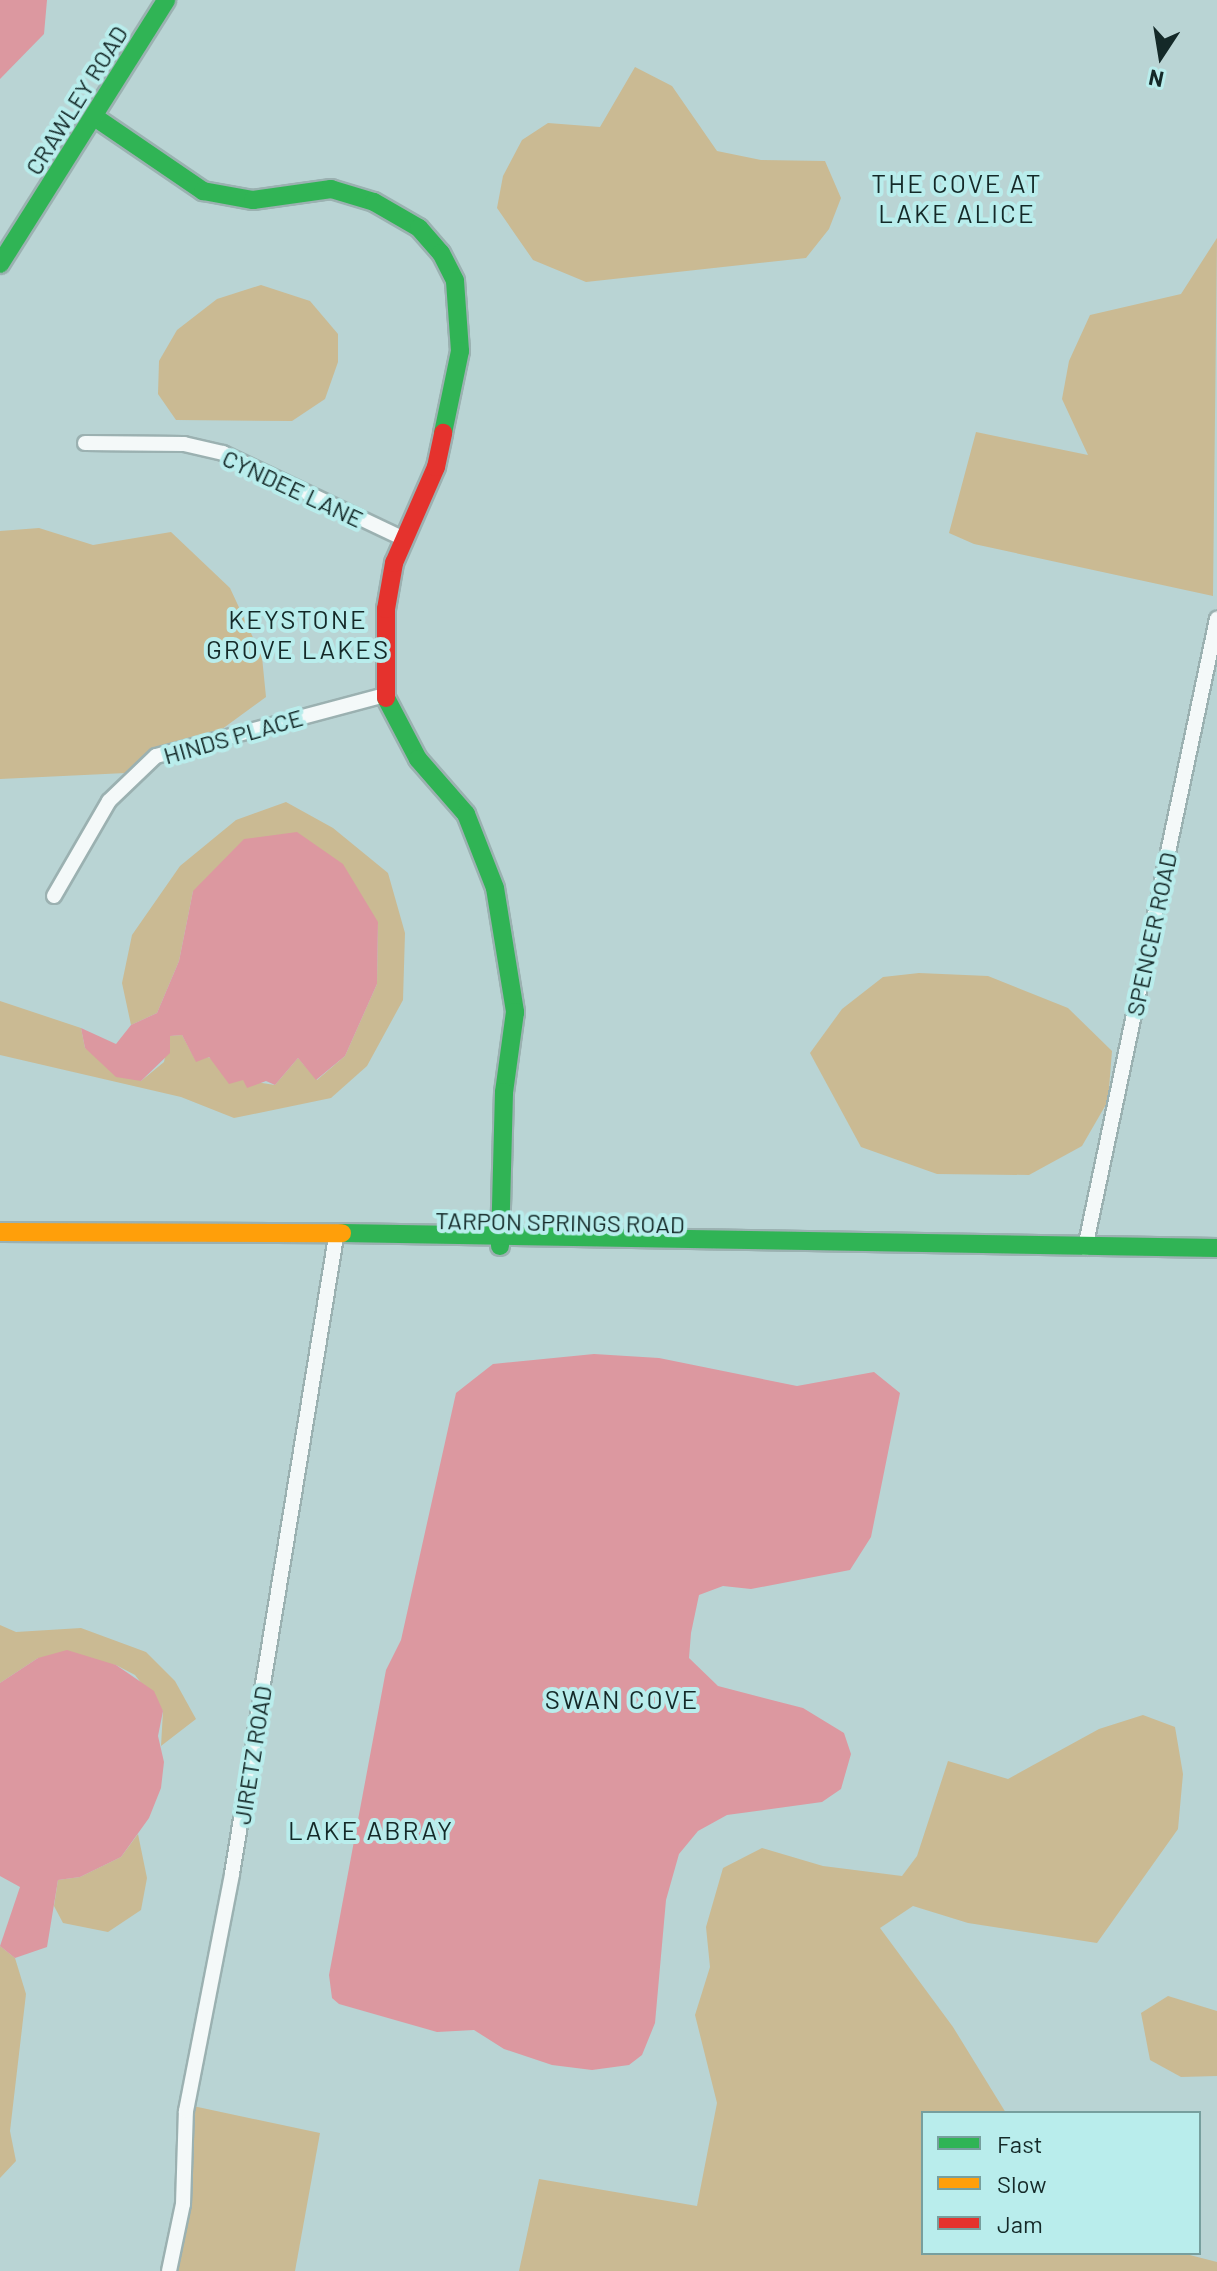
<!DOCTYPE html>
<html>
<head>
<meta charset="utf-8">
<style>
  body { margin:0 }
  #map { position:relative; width:1217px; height:2271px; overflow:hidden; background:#b9d4d4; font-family:Barlow,sans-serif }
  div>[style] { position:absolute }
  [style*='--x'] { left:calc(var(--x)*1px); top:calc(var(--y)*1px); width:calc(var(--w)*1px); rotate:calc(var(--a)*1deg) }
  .green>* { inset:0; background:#caba93 }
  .water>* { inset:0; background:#dc98a0 }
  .roads { filter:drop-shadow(2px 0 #9bb1b1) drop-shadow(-2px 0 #9bb1b1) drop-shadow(0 2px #9bb1b1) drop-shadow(0 -2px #9bb1b1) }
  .street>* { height:14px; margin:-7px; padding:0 7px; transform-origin:7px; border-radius:7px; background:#f4f9f9 }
  .fast>* { height:18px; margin:-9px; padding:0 9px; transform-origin:9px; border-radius:9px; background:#30b455 }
  .slow>* { height:18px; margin:-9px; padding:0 9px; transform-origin:9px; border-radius:9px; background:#ff9f0a }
  .jam>* { height:18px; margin:-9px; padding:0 9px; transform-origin:9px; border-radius:9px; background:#e5322d }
  span { translate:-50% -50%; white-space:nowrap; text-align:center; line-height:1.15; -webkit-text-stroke:8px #b9edec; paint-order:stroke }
  .street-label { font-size:24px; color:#142928 }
  .neighbourhood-label { font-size:26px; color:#142928; letter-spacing:2px }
  .legend { position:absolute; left:921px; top:2111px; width:280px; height:144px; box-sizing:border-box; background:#b9edec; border:2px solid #779f9e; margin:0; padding:10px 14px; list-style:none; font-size:24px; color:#142928 }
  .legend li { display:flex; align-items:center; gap:16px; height:40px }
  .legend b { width:40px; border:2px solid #779f9e }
  .north { position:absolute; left:1121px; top:16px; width:80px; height:80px; -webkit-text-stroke:6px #b9edec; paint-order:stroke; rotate:192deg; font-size:22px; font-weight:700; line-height:32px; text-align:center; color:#142928 }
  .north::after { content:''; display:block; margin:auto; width:28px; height:36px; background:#142928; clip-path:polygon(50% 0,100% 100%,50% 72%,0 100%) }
</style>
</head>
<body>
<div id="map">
  <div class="green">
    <div style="clip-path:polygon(635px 67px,672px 86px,717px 151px,761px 160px,825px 161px,841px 198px,829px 229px,806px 258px,586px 282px,533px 260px,497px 208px,503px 176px,522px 140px,548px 123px,600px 127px)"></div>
    <div style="clip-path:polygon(1217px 238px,1213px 596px,974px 544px,949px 533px,976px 432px,1088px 455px,1062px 399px,1069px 361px,1090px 315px,1181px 294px)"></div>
    <div style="clip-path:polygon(261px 285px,310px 301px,338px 334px,338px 362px,325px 399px,292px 421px,176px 420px,158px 394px,159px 361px,177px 330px,217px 299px)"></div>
    <div style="clip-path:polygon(39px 528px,93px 545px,171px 532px,230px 588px,262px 657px,266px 697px,218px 732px,155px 750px,126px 773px,0 779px,0 531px)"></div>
    <div style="clip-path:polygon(286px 802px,333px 828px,388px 873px,405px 933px,403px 1000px,367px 1066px,331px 1098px,234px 1118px,181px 1097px,0 1055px,0 1001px,81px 1028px,85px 1048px,141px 1081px,164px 1062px,169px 1036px,182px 1035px,196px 1061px,208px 1057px,243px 1080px,275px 1085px,298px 1058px,317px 1080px,345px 1056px,377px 984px,378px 922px,193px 891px,179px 961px,157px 1013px,131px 1025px,122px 983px,132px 935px,180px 866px,236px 820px)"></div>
    <div style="clip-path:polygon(919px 973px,988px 976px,1068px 1008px,1112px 1051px,1108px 1101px,1082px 1146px,1029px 1175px,937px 1174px,861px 1147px,810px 1053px,842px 1009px,883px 977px)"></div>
    <div style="clip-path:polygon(0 1625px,16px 1632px,81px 1628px,146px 1652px,175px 1681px,196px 1719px,161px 1746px,163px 1711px,135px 1675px,116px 1665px,38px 1658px,0 1683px)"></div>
    <div style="clip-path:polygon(1143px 1715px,1175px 1727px,1183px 1774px,1178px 1829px,1097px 1943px,968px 1923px,913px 1906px,880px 1928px,953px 2027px,1006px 2113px,923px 2113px,923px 2253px,1182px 2253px,1217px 2262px,1217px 2271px,519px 2271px,539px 2179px,697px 2206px,717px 2103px,695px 2015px,710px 1967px,706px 1927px,723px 1868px,762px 1848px,823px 1866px,902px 1876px,917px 1856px,948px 1761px,1008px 1779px,1099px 1729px)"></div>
    <div style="clip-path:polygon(138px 1834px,147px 1878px,141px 1910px,108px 1932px,63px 1923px,54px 1906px,58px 1880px,80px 1877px,121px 1857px)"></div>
    <div style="clip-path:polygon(0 1946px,15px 1958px,26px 1994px,10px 2131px,16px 2161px,0 2178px)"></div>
    <div style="clip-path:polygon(1168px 1996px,1217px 2011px,1217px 2076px,1181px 2077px,1150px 2060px,1141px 2013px)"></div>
    <div style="clip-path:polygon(193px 2106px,320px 2133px,295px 2271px,174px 2271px)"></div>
  </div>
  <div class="water">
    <div style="clip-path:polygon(0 0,47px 0,44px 34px,0 79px)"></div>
    <div style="clip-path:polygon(297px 832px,343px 864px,378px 922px,377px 984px,345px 1056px,316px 1080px,298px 1058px,275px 1085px,266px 1081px,247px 1088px,243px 1080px,229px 1084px,209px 1057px,196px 1062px,182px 1035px,170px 1036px,170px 1053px,141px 1081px,116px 1077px,85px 1048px,81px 1028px,116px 1044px,131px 1025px,157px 1013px,179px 961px,193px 891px,244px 839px)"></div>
    <div style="clip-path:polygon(594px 1354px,659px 1358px,797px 1386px,874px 1372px,900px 1393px,871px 1537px,850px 1570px,751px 1589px,723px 1586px,699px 1595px,691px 1633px,689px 1658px,718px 1686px,803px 1708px,844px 1733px,851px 1754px,841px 1789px,822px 1802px,727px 1815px,698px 1831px,679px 1854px,666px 1900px,655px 2023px,642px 2055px,629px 2065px,592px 2070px,552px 2065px,504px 2049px,474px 2030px,437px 2032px,339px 2004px,332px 1998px,329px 1975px,386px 1670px,401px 1640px,456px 1393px,493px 1364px)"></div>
    <div style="clip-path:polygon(67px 1650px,116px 1665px,154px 1691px,163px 1711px,158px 1736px,164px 1762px,161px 1788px,149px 1818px,121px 1857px,80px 1877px,58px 1880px,47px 1947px,15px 1958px,0 1946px,20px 1887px,0 1876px,0 1683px,38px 1658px)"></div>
  </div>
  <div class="roads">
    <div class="street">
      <div style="--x:85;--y:443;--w:99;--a:0.6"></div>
      <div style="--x:184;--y:444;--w:40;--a:13"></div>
      <div style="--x:223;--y:453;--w:200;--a:25.4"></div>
      <div style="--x:54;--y:896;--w:110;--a:-59.9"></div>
      <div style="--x:109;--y:801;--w:65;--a:-43.8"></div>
      <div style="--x:156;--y:756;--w:237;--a:-14.9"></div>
      <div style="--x:1085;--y:1248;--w:643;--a:-78.15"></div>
      <div style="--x:169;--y:2271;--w:68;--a:-78.2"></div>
      <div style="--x:183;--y:2204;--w:93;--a:-88.2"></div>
      <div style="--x:186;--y:2111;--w:241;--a:-79"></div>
      <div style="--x:232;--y:1874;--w:645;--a:-80.73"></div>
    </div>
    <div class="fast">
      <div style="--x:96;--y:118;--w:130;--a:34.3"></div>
      <div style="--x:203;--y:191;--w:51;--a:10.2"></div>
      <div style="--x:253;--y:200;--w:79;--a:-8"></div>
      <div style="--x:331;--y:189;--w:45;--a:16.8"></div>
      <div style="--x:374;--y:202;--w:52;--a:30"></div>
      <div style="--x:419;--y:228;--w:33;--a:49"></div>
      <div style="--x:441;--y:253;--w:31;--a:63"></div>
      <div style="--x:455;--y:281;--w:70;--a:85.9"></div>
      <div style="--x:460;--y:351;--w:84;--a:101.7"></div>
      <div style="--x:0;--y:264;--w:312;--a:-57.8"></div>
      <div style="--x:386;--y:698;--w:69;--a:62.3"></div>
      <div style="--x:418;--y:759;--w:73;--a:48.9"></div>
      <div style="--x:466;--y:814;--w:79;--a:68.6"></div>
      <div style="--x:495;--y:888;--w:126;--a:80.8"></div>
      <div style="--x:515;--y:1012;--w:81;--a:97.8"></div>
      <div style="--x:504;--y:1092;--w:154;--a:91.5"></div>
      <div style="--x:342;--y:1233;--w:875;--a:0.98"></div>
    </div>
    <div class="slow">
      <div style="--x:0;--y:1232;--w:342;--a:0.2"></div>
    </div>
    <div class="jam">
      <div style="--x:386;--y:698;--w:89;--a:-90"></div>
      <div style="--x:386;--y:609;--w:47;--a:-80.1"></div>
      <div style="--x:394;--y:563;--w:105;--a:-66.4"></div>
      <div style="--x:436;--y:467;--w:35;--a:-78"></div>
    </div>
  </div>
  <div class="street-label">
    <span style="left:76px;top:100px;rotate:-58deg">CRAWLEY ROAD</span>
    <span style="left:293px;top:488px;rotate:25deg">CYNDEE LANE</span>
    <span style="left:233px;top:736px;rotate:-16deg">HINDS PLACE</span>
    <span style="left:1151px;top:934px;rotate:-78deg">SPENCER ROAD</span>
    <span style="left:560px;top:1222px;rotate:1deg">TARPON SPRINGS ROAD</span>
    <span style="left:252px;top:1755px;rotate:-81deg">JIRETZ ROAD</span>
  </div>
  <div class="neighbourhood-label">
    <span style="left:957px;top:198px">THE COVE AT<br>LAKE ALICE</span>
    <span style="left:298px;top:634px">KEYSTONE<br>GROVE LAKES</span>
    <span style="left:622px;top:1699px">SWAN COVE</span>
    <span style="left:371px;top:1830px">LAKE ABRAY</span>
  </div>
  <ul class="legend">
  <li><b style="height:10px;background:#30b455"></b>Fast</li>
  <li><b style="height:10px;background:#ff9f0a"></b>Slow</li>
  <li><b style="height:10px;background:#e5322d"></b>Jam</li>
  </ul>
  <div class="north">N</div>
</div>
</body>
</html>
